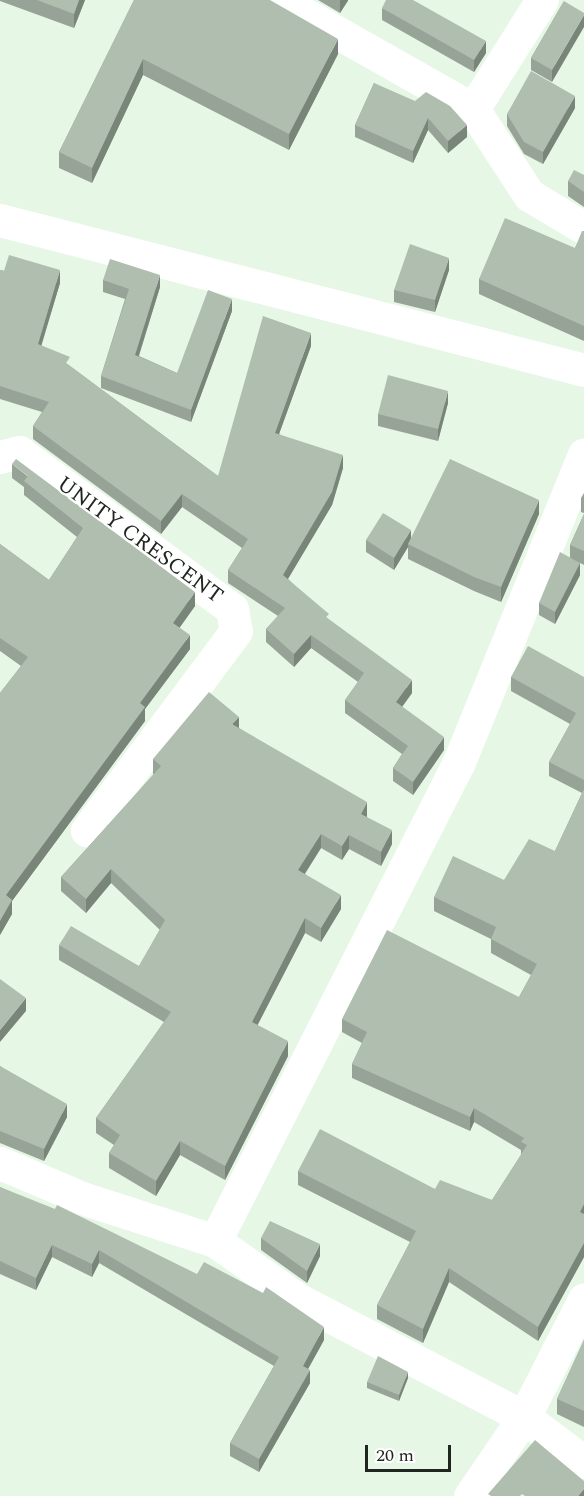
<!DOCTYPE html>
<html>
<head>
<meta charset="utf-8">
<style>
  body { margin:0 }
  #map { position:relative; width:584px; height:1496px; overflow:hidden; background:#e6f7e6; font-family:Spectral,serif }
  div>[style] { position:absolute }
  [style*='--x'] { left:calc(var(--x)*1px); top:calc(var(--y)*1px); width:calc(var(--w)*1px); rotate:calc(var(--a)*1deg) }
  .minor>* { height:33px; margin:-16.5px; padding:0 16.5px; transform-origin:16.5px; border-radius:16.5px; background:#fff }
  .wall>* { inset:0; background:#96a396 }
  .shaded-wall>* { inset:0; background:#7a857a }
  .building>* { inset:0; background:#afbeae }
  span { translate:-50% -50%; white-space:nowrap; text-align:center; line-height:1.15; -webkit-text-stroke:4.5px #fff; paint-order:stroke }
  .street-label { font-size:22px; color:#1f251f }
  .scale { position:absolute; left:365px; top:1445px; width:86px; height:27px; box-sizing:border-box; border:3px solid #1f251f; border-top:0; padding-left:8px; font-size:18px; line-height:21px; white-space:nowrap; color:#1f251f; -webkit-text-stroke:4px #fff; paint-order:stroke }
</style>
</head>
<body>
<div id="map">
  <div class="minor">
    <div style="--x:280;--y:0;--w:222;--a:29.5"></div>
    <div style="--x:473;--y:109;--w:103;--a:56.9"></div>
    <div style="--x:529;--y:195;--w:64;--a:31"></div>
    <div style="--x:473;--y:109;--w:129;--a:-57.7"></div>
    <div style="--x:0;--y:220;--w:603;--a:14.4"></div>
    <div style="--x:0;--y:457;--w:20;--a:-15"></div>
    <div style="--x:19;--y:452;--w:265;--a:36.4"></div>
    <div style="--x:232;--y:609;--w:22;--a:80"></div>
    <div style="--x:236;--y:631;--w:249;--a:126.8"></div>
    <div style="--x:0;--y:1163;--w:89;--a:23.1"></div>
    <div style="--x:82;--y:1198;--w:140;--a:17.9"></div>
    <div style="--x:215;--y:1241;--w:103;--a:35.1"></div>
    <div style="--x:299;--y:1300;--w:254;--a:27.5"></div>
    <div style="--x:524;--y:1417;--w:75;--a:36.9"></div>
    <div style="--x:215;--y:1241;--w:538;--a:-63.01"></div>
    <div style="--x:459;--y:762;--w:332;--a:-67.9"></div>
    <div style="--x:470;--y:1496;--w:96;--a:-55.6"></div>
    <div style="--x:524;--y:1417;--w:132;--a:-63"></div>
  </div>
  <div class="wall">
    <div style="clip-path:polygon(0 0,85px 0,74px 28px,0 1px)"></div>
    <div style="clip-path:polygon(134px 0,338px 54px,289px 150px,143px 75px,92px 183px,59px 168px,59px 152px)"></div>
    <div style="clip-path:polygon(318px 0,348px 0,348px 1px,340px 13px)"></div>
    <div style="clip-path:polygon(564px 1px,552px 82px,531px 70px,531px 58px)"></div>
    <div style="clip-path:polygon(382px 8px,486px 53px,474px 72px,382px 20px)"></div>
    <div style="clip-path:polygon(374px 83px,467px 137px,448px 153px,428px 130px,413px 163px,355px 137px,355px 125px)"></div>
    <div style="clip-path:polygon(575px 108px,543px 164px,524px 154px,507px 126px,507px 114px)"></div>
    <div style="clip-path:polygon(584px 175px,584px 207px,568px 196px,568px 181px)"></div>
    <div style="clip-path:polygon(584px 231px,584px 341px,479px 294px,479px 279px,575px 248px)"></div>
    <div style="clip-path:polygon(0 270px,60px 283px,41px 345px,70px 366px,218px 476px,311px 346px,279px 434px,343px 468px,332px 505px,288px 579px,329px 620px,412px 693px,402px 707px,444px 750px,413px 795px,393px 781px,393px 768px,402px 754px,345px 713px,345px 700px,358px 682px,311px 648px,294px 667px,266px 642px,266px 629px,278px 616px,228px 583px,228px 570px,242px 548px,182px 507px,161px 534px,33px 439px,33px 426px,42px 412px,0 399px)"></div>
    <div style="clip-path:polygon(449px 270px,435px 312px,394px 302px,394px 290px)"></div>
    <div style="clip-path:polygon(103px 280px,160px 287px,139px 356px,177px 373px,232px 311px,191px 422px,101px 388px,101px 376px,125px 299px,103px 292px)"></div>
    <div style="clip-path:polygon(448px 403px,438px 441px,378px 426px,378px 414px)"></div>
    <div style="clip-path:polygon(12px 464px,195px 606px,179px 628px,190px 649px,145px 709px,145px 721px,12px 901px,12px 914px,0 935px,0 693px,21px 666px,0 651px,0 544px,49px 580px,77px 537px,24px 495px,24px 487px,12px 478px)"></div>
    <div style="clip-path:polygon(584px 493px,584px 513px,581px 512px,581px 498px)"></div>
    <div style="clip-path:polygon(539px 514px,501px 602px,474px 591px,408px 559px,408px 547px,394px 570px,366px 552px,366px 540px,411px 538px)"></div>
    <div style="clip-path:polygon(584px 514px,584px 565px,580px 563px,580px 575px,555px 624px,539px 615px,539px 603px,570px 557px,570px 545px)"></div>
    <div style="clip-path:polygon(511px 677px,584px 677px,584px 1257px,538px 1341px,449px 1282px,423px 1343px,377px 1319px,377px 1305px,410px 1242px,298px 1185px,298px 1171px,435px 1189px,492px 1200px,521px 1155px,521px 1150px,474px 1122px,470px 1131px,352px 1078px,352px 1064px,362px 1043px,342px 1032px,342px 1019px,519px 997px,531px 975px,491px 953px,491px 939px,434px 911px,434px 897px,504px 880px,555px 851px,582px 793px,549px 776px,549px 762px,570px 724px,511px 691px)"></div>
    <div style="clip-path:polygon(239px 728px,367px 816px,367px 817px,392px 844px,381px 866px,349px 849px,342px 860px,321px 848px,305px 874px,341px 909px,321px 942px,305px 933px,257px 1025px,288px 1056px,225px 1180px,180px 1155px,156px 1196px,109px 1168px,109px 1153px,114px 1145px,96px 1133px,96px 1118px,164px 1022px,59px 960px,59px 945px,139px 966px,160px 930px,111px 883px,86px 913px,61px 891px,61px 877px,154px 774px,153px 774px,153px 759px)"></div>
    <div style="clip-path:polygon(0 1066px,67px 1117px,44px 1161px,0 1143px)"></div>
    <div style="clip-path:polygon(0 1187px,324px 1340px,308px 1369px,310px 1383px,259px 1472px,230px 1456px,230px 1443px,274px 1366px,99px 1263px,92px 1277px,52px 1257px,36px 1290px,0 1274px)"></div>
    <div style="clip-path:polygon(261px 1238px,320px 1256px,307px 1283px,261px 1250px)"></div>
    <div style="clip-path:polygon(584px 1340px,584px 1427px,557px 1414px,557px 1399px)"></div>
    <div style="clip-path:polygon(408px 1378px,399px 1401px,367px 1388px,367px 1382px)"></div>
  </div>
  <div class="shaded-wall">
    <div style="clip-path:polygon(79px 0,85px 0,74px 28px,74px 14px)"></div>
    <div style="clip-path:polygon(340px 0,348px 0,340px 13px)"></div>
    <div style="clip-path:polygon(584px 15px,584px 27px,552px 82px,552px 70px)"></div>
    <div style="clip-path:polygon(338px 39px,338px 54px,289px 150px,289px 134px)"></div>
    <div style="clip-path:polygon(486px 41px,486px 53px,474px 72px,474px 60px)"></div>
    <div style="clip-path:polygon(143px 59px,143px 75px,92px 183px,92px 168px)"></div>
    <div style="clip-path:polygon(575px 96px,575px 108px,543px 164px,543px 152px)"></div>
    <div style="clip-path:polygon(428px 118px,428px 130px,413px 163px,413px 151px)"></div>
    <div style="clip-path:polygon(467px 125px,467px 137px,448px 153px,448px 141px)"></div>
    <div style="clip-path:polygon(449px 258px,449px 270px,435px 312px,435px 300px)"></div>
    <div style="clip-path:polygon(60px 270px,60px 283px,38px 357px,38px 344px)"></div>
    <div style="clip-path:polygon(160px 275px,160px 287px,135px 367px,135px 355px)"></div>
    <div style="clip-path:polygon(232px 299px,232px 311px,191px 422px,191px 410px)"></div>
    <div style="clip-path:polygon(311px 333px,311px 346px,275px 445px,275px 433px)"></div>
    <div style="clip-path:polygon(448px 391px,448px 403px,438px 441px,438px 429px)"></div>
    <div style="clip-path:polygon(343px 455px,343px 468px,332px 505px,283px 587px,283px 575px)"></div>
    <div style="clip-path:polygon(182px 494px,182px 507px,161px 534px,161px 521px)"></div>
    <div style="clip-path:polygon(539px 500px,539px 514px,501px 602px,501px 587px)"></div>
    <div style="clip-path:polygon(411px 530px,411px 542px,408px 544px,408px 547px,394px 570px,394px 558px)"></div>
    <div style="clip-path:polygon(580px 563px,580px 575px,555px 624px,555px 612px)"></div>
    <div style="clip-path:polygon(195px 592px,195px 606px,173px 637px,173px 623px)"></div>
    <div style="clip-path:polygon(190px 635px,190px 649px,145px 709px,145px 721px,12px 901px,12px 914px,0 935px,0 921px,6px 895px,140px 703px)"></div>
    <div style="clip-path:polygon(311px 635px,311px 648px,294px 667px,294px 654px)"></div>
    <div style="clip-path:polygon(412px 680px,412px 693px,396px 715px,396px 702px)"></div>
    <div style="clip-path:polygon(239px 717px,239px 731px,232px 724px)"></div>
    <div style="clip-path:polygon(444px 737px,444px 750px,413px 795px,413px 782px)"></div>
    <div style="clip-path:polygon(367px 802px,367px 816px,361px 828px,361px 814px)"></div>
    <div style="clip-path:polygon(392px 830px,392px 844px,381px 866px,381px 852px)"></div>
    <div style="clip-path:polygon(321px 834px,321px 848px,298px 884px,298px 870px)"></div>
    <div style="clip-path:polygon(349px 835px,349px 849px,342px 860px,342px 846px)"></div>
    <div style="clip-path:polygon(111px 869px,111px 883px,86px 913px,86px 899px)"></div>
    <div style="clip-path:polygon(341px 895px,341px 909px,321px 942px,321px 928px)"></div>
    <div style="clip-path:polygon(305px 918px,305px 933px,252px 1036px,252px 1022px)"></div>
    <div style="clip-path:polygon(26px 998px,26px 1011px,0 1042px,0 1030px)"></div>
    <div style="clip-path:polygon(288px 1041px,288px 1056px,225px 1180px,225px 1166px)"></div>
    <div style="clip-path:polygon(67px 1104px,67px 1117px,44px 1161px,44px 1149px)"></div>
    <div style="clip-path:polygon(474px 1108px,474px 1122px,470px 1131px,470px 1117px)"></div>
    <div style="clip-path:polygon(180px 1141px,180px 1155px,156px 1196px,156px 1181px)"></div>
    <div style="clip-path:polygon(584px 1204px,584px 1218px,580px 1212px)"></div>
    <div style="clip-path:polygon(584px 1243px,584px 1257px,538px 1341px,538px 1327px)"></div>
    <div style="clip-path:polygon(320px 1244px,320px 1256px,307px 1283px,307px 1271px)"></div>
    <div style="clip-path:polygon(52px 1245px,52px 1257px,36px 1290px,36px 1278px)"></div>
    <div style="clip-path:polygon(99px 1250px,99px 1263px,92px 1277px,92px 1264px)"></div>
    <div style="clip-path:polygon(449px 1268px,449px 1282px,423px 1343px,423px 1329px)"></div>
    <div style="clip-path:polygon(324px 1327px,324px 1340px,303px 1378px,303px 1366px)"></div>
    <div style="clip-path:polygon(310px 1370px,310px 1383px,259px 1472px,259px 1459px)"></div>
    <div style="clip-path:polygon(408px 1372px,408px 1378px,399px 1401px,399px 1395px)"></div>
    <div style="clip-path:polygon(584px 1489px,584px 1496px,578px 1496px)"></div>
  </div>
  <div class="building">
    <div style="clip-path:polygon(37px 0,79px 0,74px 14px)"></div>
    <div style="clip-path:polygon(134px 0,270px 0,338px 39px,289px 134px,143px 59px,92px 168px,59px 152px)"></div>
    <div style="clip-path:polygon(386px 0,413px 0,486px 41px,474px 60px,382px 8px)"></div>
    <div style="clip-path:polygon(564px 1px,584px 13px,584px 15px,552px 70px,531px 58px)"></div>
    <div style="clip-path:polygon(531px 71px,575px 96px,543px 152px,524px 142px,507px 114px)"></div>
    <div style="clip-path:polygon(374px 83px,415px 101px,426px 92px,450px 106px,467px 125px,448px 141px,428px 118px,413px 151px,355px 125px)"></div>
    <div style="clip-path:polygon(574px 170px,584px 175px,584px 192px,568px 181px)"></div>
    <div style="clip-path:polygon(505px 218px,575px 248px,582px 231px,584px 231px,584px 326px,479px 279px)"></div>
    <div style="clip-path:polygon(410px 244px,449px 258px,435px 300px,394px 290px)"></div>
    <div style="clip-path:polygon(9px 255px,60px 270px,38px 344px,70px 357px,66px 363px,218px 476px,263px 316px,311px 333px,275px 433px,343px 455px,332px 492px,283px 575px,329px 614px,326px 617px,412px 680px,396px 702px,444px 737px,413px 782px,393px 768px,408px 746px,345px 700px,364px 673px,311px 635px,294px 654px,266px 629px,285px 608px,228px 570px,248px 539px,182px 494px,161px 521px,33px 426px,49px 402px,0 386px,0 270px,4px 271px)"></div>
    <div style="clip-path:polygon(110px 259px,160px 275px,135px 355px,177px 373px,208px 290px,232px 299px,191px 410px,101px 376px,129px 289px,103px 280px)"></div>
    <div style="clip-path:polygon(388px 375px,448px 391px,438px 429px,378px 414px)"></div>
    <div style="clip-path:polygon(16px 459px,195px 592px,173px 623px,190px 635px,140px 703px,145px 707px,6px 895px,12px 900px,0 921px,0 693px,28px 657px,0 638px,0 544px,49px 580px,83px 528px,24px 481px,28px 476px,12px 464px)"></div>
    <div style="clip-path:polygon(450px 459px,539px 500px,501px 587px,474px 577px,408px 544px)"></div>
    <div style="clip-path:polygon(383px 513px,411px 530px,394px 558px,366px 540px)"></div>
    <div style="clip-path:polygon(584px 514px,584px 551px,570px 545px)"></div>
    <div style="clip-path:polygon(560px 552px,580px 563px,555px 612px,539px 603px)"></div>
    <div style="clip-path:polygon(528px 646px,584px 677px,584px 780px,549px 762px,576px 713px,511px 677px)"></div>
    <div style="clip-path:polygon(209px 692px,239px 717px,232px 724px,367px 802px,361px 814px,392px 830px,381px 852px,349px 835px,342px 846px,321px 834px,298px 870px,341px 895px,321px 928px,305px 918px,252px 1022px,288px 1041px,225px 1166px,180px 1141px,156px 1181px,109px 1153px,120px 1135px,96px 1118px,171px 1012px,59px 945px,71px 926px,139px 966px,165px 920px,111px 869px,86px 899px,61px 877px,161px 766px,153px 759px)"></div>
    <div style="clip-path:polygon(584px 789px,584px 1204px,580px 1212px,584px 1214px,584px 1243px,538px 1327px,449px 1268px,423px 1329px,377px 1305px,416px 1231px,298px 1171px,320px 1129px,435px 1189px,440px 1180px,492px 1200px,527px 1145px,521px 1142px,524px 1138px,474px 1108px,470px 1117px,352px 1064px,367px 1032px,342px 1019px,387px 930px,519px 997px,537px 964px,491px 939px,496px 927px,434px 897px,453px 856px,504px 880px,529px 839px,555px 851px)"></div>
    <div style="clip-path:polygon(0 979px,26px 998px,0 1030px)"></div>
    <div style="clip-path:polygon(0 1066px,67px 1104px,44px 1149px,0 1131px)"></div>
    <div style="clip-path:polygon(0 1187px,55px 1209px,57px 1205px,197px 1274px,204px 1262px,263px 1293px,266px 1287px,324px 1327px,303px 1366px,310px 1370px,259px 1459px,230px 1443px,279px 1357px,99px 1250px,92px 1264px,52px 1245px,36px 1278px,0 1261px)"></div>
    <div style="clip-path:polygon(270px 1221px,320px 1244px,307px 1271px,261px 1238px)"></div>
    <div style="clip-path:polygon(584px 1340px,584px 1411px,557px 1399px)"></div>
    <div style="clip-path:polygon(378px 1356px,408px 1372px,399px 1395px,367px 1382px)"></div>
    <div style="clip-path:polygon(535px 1440px,584px 1481px,584px 1489px,578px 1496px,525px 1496px,522px 1494px,520px 1496px,491px 1496px,488px 1494px)"></div>
  </div>
  <div class="street-label">
    <span style="left:140px;top:540px;rotate:36deg">UNITY CRESCENT</span>
  </div>
  <div class="scale">20 m</div>
</div>
</body>
</html>
